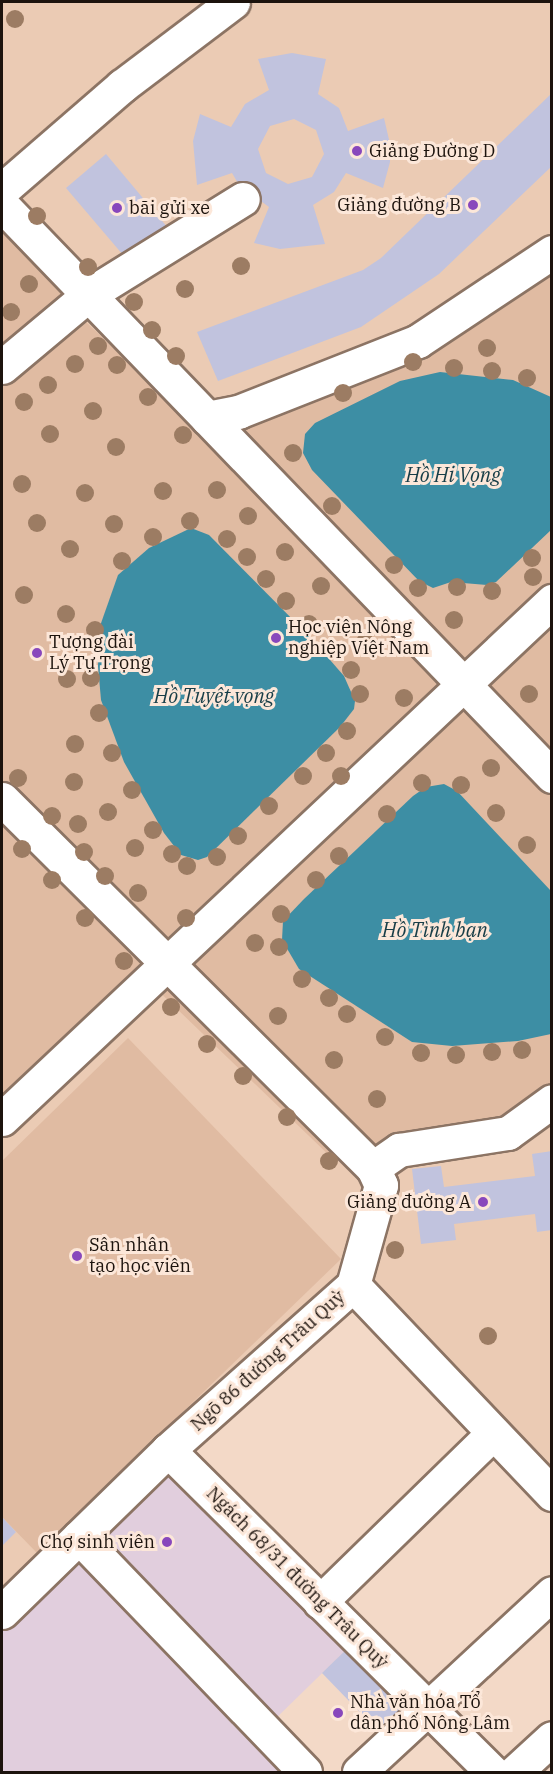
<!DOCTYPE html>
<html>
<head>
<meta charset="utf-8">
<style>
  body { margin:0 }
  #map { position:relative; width:553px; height:1774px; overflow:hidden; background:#f3d9c7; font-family:"IBM Plex Serif",serif }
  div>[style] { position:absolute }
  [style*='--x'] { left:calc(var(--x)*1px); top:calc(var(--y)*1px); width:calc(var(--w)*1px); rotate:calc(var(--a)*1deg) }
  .commercial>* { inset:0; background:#e1cedd }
  .built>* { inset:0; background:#ebcbb4 }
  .green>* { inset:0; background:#e0bba2 }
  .water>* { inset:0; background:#3d8ea4 }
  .building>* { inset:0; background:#c1c3de }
  .roads { filter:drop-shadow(2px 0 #8c7464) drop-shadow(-2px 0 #8c7464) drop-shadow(0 2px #8c7464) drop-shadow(0 -2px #8c7464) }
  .minor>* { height:33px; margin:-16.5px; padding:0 16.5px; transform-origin:16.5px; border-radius:16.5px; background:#fff }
  .trees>* { width:18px; height:18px; margin:-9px; border-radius:50%; background:#9c7c63 }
  .dots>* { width:16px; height:16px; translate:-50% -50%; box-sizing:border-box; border:3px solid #fce7d9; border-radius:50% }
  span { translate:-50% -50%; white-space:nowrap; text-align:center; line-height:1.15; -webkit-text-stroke:6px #fce7d9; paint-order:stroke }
  .poi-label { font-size:18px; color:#1c130d }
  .left { translate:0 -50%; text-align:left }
  .right { translate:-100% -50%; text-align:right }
  .street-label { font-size:18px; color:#1c130d }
  .water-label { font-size:20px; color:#173d47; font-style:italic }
  .frame { position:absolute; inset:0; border:3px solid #1c130d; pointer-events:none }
</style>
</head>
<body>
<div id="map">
  <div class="commercial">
    <div style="clip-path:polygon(167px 1463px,353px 1643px,268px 1726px,313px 1772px,2px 1772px,2px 1621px)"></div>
  </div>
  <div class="built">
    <div style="clip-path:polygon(2px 2px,551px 2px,551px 1494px,348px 1275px,2px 1604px)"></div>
  </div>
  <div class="green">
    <div style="clip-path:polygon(2px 212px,86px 322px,197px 427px,418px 341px,551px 252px,551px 1101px,508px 1133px,335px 1161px,148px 981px,2px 1119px)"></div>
    <div style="clip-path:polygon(128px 1038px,341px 1259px,37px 1553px,2px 1517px,2px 1161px)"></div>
  </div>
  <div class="water">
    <div style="clip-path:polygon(440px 372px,513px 380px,551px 397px,551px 530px,496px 582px,487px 585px,451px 582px,433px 588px,419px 581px,312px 470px,303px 453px,305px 434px,315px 423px,400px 381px)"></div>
    <div style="clip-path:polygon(191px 528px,209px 535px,310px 637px,344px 676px,355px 701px,354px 709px,340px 727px,207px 857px,198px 860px,181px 855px,164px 833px,124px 762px,101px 700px,98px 666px,100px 626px,118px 575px,149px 548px)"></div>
    <div style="clip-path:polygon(444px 784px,457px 791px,551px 891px,551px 1034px,518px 1041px,452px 1046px,412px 1042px,299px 969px,282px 940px,283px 921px,304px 899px,413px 796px,426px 787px)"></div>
  </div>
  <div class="building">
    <div style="clip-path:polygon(evenodd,292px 53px,326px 59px,318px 94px,339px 108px,348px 131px,384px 118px,390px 144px,390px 162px,383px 188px,346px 173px,334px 192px,313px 205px,325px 244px,280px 249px,254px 243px,269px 207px,239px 185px,232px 173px,197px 185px,193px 141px,200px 114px,231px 127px,245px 104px,269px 90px,258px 59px,292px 53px,294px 119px,316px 130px,324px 154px,312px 177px,288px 184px,266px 173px,258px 149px,270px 126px,294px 119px)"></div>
    <div style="clip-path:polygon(552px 93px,552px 166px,439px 274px,361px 327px,218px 381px,197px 332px,363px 270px,381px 258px)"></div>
    <div style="clip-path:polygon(106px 154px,168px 228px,129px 262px,66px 188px)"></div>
    <div style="clip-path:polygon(552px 1151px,552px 1230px,537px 1232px,535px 1214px,454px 1224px,456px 1240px,421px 1244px,412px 1169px,441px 1166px,444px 1187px,535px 1176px,532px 1154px)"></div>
    <div style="clip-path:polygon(2px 1517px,16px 1532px,2px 1546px)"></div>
    <div style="clip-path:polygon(353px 1643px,410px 1701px,378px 1731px,322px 1673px)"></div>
  </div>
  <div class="roads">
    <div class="minor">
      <div style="--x:2;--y:190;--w:159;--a:-40.9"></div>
      <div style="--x:122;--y:86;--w:139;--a:-37.1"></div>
      <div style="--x:2;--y:205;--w:793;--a:46.07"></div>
      <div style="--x:2;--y:367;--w:112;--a:-39.9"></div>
      <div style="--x:88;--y:295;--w:182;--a:-31.8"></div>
      <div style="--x:207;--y:418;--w:32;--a:-11"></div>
      <div style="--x:238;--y:412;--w:193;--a:-21.5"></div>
      <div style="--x:418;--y:341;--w:161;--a:-33.6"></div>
      <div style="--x:2;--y:799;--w:523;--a:44.85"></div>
      <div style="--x:373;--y:1168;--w:19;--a:65"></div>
      <div style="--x:381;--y:1185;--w:104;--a:105.6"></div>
      <div style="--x:2;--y:1119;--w:756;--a:-43.28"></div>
      <div style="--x:373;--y:1168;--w:32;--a:-35"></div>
      <div style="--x:399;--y:1150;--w:110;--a:-8.9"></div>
      <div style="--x:508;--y:1133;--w:54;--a:-36"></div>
      <div style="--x:168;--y:1450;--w:457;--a:44.8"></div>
      <div style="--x:79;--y:1537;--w:326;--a:46.1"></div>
      <div style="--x:320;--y:1602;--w:242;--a:-44.3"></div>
      <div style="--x:2;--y:1612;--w:232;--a:-44.3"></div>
      <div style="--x:168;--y:1450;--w:248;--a:-41.7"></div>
      <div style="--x:353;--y:1285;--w:289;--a:46.4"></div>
      <div style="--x:359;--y:1772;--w:263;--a:-42.8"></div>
      <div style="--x:515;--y:1772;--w:50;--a:-42.6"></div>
    </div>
  </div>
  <div class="trees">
    <div style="left:15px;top:19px"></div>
    <div style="left:37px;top:216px"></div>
    <div style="left:241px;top:266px"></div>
    <div style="left:88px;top:267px"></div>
    <div style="left:29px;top:284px"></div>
    <div style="left:185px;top:289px"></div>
    <div style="left:134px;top:302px"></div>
    <div style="left:11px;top:312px"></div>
    <div style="left:152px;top:330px"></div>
    <div style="left:98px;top:346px"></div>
    <div style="left:487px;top:348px"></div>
    <div style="left:176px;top:356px"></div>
    <div style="left:413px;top:362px"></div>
    <div style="left:75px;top:364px"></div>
    <div style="left:117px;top:365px"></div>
    <div style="left:454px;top:368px"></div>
    <div style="left:492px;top:371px"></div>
    <div style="left:527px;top:378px"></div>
    <div style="left:48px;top:385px"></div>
    <div style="left:343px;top:393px"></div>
    <div style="left:148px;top:397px"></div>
    <div style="left:24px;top:402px"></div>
    <div style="left:93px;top:411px"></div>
    <div style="left:50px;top:434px"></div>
    <div style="left:183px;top:435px"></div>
    <div style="left:116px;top:447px"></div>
    <div style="left:293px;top:453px"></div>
    <div style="left:22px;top:484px"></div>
    <div style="left:217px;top:490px"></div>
    <div style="left:163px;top:491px"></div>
    <div style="left:85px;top:493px"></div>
    <div style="left:332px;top:506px"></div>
    <div style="left:248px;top:516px"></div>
    <div style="left:190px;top:521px"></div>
    <div style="left:37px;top:523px"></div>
    <div style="left:114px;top:524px"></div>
    <div style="left:153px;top:537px"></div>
    <div style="left:227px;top:539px"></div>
    <div style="left:70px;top:549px"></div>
    <div style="left:285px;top:552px"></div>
    <div style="left:247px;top:557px"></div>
    <div style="left:532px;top:558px"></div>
    <div style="left:122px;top:561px"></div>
    <div style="left:394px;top:565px"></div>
    <div style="left:533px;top:577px"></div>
    <div style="left:266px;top:579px"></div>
    <div style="left:321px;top:586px"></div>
    <div style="left:457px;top:587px"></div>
    <div style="left:418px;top:588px"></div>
    <div style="left:492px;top:591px"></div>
    <div style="left:24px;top:595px"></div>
    <div style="left:286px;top:601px"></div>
    <div style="left:66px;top:614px"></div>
    <div style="left:454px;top:620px"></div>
    <div style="left:309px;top:624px"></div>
    <div style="left:95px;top:630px"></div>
    <div style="left:365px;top:642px"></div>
    <div style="left:333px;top:650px"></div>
    <div style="left:351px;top:670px"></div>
    <div style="left:91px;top:678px"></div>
    <div style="left:67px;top:679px"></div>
    <div style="left:360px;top:694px"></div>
    <div style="left:529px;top:694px"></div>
    <div style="left:404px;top:698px"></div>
    <div style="left:99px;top:713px"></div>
    <div style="left:347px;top:731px"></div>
    <div style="left:75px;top:744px"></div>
    <div style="left:112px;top:753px"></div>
    <div style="left:326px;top:753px"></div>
    <div style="left:491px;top:768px"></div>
    <div style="left:303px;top:776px"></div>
    <div style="left:341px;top:776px"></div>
    <div style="left:18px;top:778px"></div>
    <div style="left:74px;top:782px"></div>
    <div style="left:422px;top:783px"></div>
    <div style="left:461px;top:785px"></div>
    <div style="left:132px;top:790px"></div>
    <div style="left:269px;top:806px"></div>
    <div style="left:108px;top:812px"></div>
    <div style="left:496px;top:813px"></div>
    <div style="left:387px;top:814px"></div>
    <div style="left:52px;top:816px"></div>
    <div style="left:78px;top:824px"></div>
    <div style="left:153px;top:830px"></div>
    <div style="left:238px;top:836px"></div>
    <div style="left:527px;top:845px"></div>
    <div style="left:135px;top:848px"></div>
    <div style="left:22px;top:849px"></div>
    <div style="left:84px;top:852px"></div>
    <div style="left:172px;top:854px"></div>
    <div style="left:339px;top:856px"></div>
    <div style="left:217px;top:857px"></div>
    <div style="left:187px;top:866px"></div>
    <div style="left:105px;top:876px"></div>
    <div style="left:52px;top:880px"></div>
    <div style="left:316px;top:880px"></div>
    <div style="left:138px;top:893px"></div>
    <div style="left:281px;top:914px"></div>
    <div style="left:85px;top:918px"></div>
    <div style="left:186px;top:918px"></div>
    <div style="left:255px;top:943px"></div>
    <div style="left:279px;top:947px"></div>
    <div style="left:124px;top:961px"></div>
    <div style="left:302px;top:979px"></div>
    <div style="left:329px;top:998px"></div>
    <div style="left:171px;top:1007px"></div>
    <div style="left:347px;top:1014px"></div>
    <div style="left:278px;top:1016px"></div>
    <div style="left:385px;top:1037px"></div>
    <div style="left:207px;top:1044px"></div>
    <div style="left:522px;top:1050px"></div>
    <div style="left:492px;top:1052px"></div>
    <div style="left:421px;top:1053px"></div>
    <div style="left:456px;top:1055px"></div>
    <div style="left:334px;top:1060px"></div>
    <div style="left:243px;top:1076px"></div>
    <div style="left:377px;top:1099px"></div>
    <div style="left:287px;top:1117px"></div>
    <div style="left:329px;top:1161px"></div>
    <div style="left:395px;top:1250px"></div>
    <div style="left:488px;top:1336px"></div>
  </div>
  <div class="dots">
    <div style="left:357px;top:151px;background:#8847bc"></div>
    <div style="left:473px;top:205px;background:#8847bc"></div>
    <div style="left:117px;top:208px;background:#8847bc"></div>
    <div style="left:276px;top:638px;background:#8847bc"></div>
    <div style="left:37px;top:653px;background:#8847bc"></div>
    <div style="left:483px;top:1202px;background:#8847bc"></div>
    <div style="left:77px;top:1256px;background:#8847bc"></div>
    <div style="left:167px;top:1542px;background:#8847bc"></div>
    <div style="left:338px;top:1713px;background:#8847bc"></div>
  </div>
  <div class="poi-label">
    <span class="left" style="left:369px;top:151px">Giảng Đường D</span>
    <span class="right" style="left:461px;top:205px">Giảng đường B</span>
    <span class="left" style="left:129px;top:208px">bãi gửi xe</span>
    <span class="left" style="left:288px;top:638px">Học viện Nông<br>nghiệp Việt Nam</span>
    <span class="left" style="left:49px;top:653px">Tượng đài<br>Lý Tự Trọng</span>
    <span class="right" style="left:471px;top:1202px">Giảng đường A</span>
    <span class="left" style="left:89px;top:1256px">Sân nhân<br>tạo học viên</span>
    <span class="right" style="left:155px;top:1542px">Chợ sinh viên</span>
    <span class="left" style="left:350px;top:1713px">Nhà văn hóa Tổ<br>dân phố Nông Lâm</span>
  </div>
  <div class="street-label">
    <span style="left:268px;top:1361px;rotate:-42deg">Ngõ 86 đường Trâu Quỳ</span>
    <span style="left:297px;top:1578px;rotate:45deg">Ngách 68/31 đường Trâu Quỳ</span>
  </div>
  <div class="water-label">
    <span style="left:453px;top:474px">Hồ Hi Vọng</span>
    <span style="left:214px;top:695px">Hồ Tuyệt vọng</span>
    <span style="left:435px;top:929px">Hồ Tình bạn</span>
  </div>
  <div class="frame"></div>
</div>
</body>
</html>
